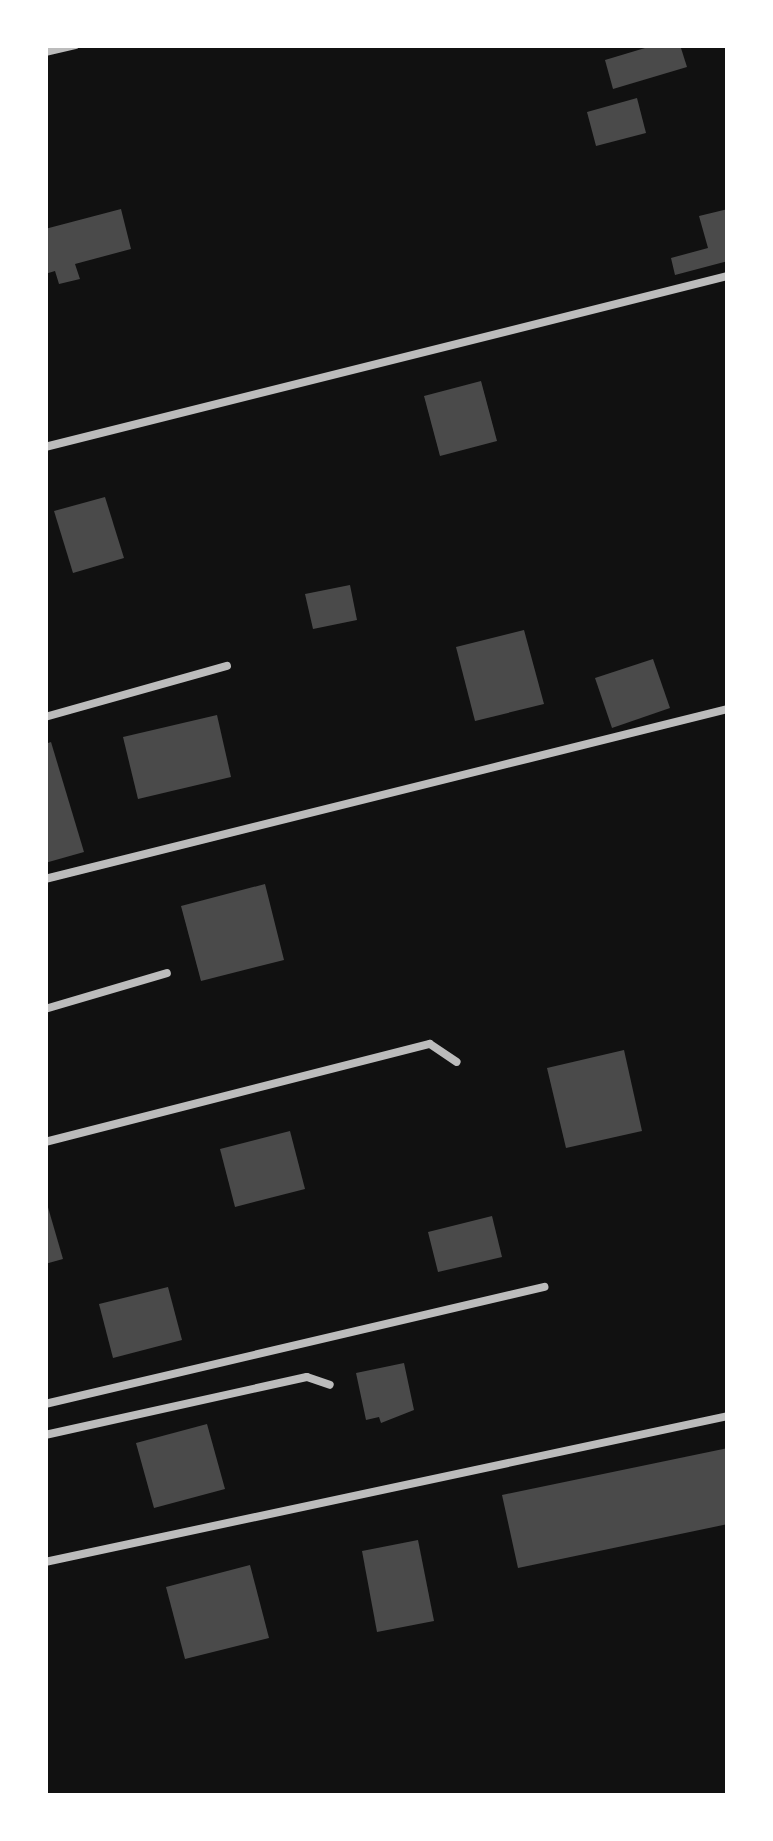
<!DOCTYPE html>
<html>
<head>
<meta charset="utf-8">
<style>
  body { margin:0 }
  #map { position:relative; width:773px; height:1841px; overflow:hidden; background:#111; font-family:Lora,serif }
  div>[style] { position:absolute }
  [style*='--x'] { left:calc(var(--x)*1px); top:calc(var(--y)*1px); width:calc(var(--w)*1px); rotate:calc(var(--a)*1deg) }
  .building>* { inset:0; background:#4a4a4a }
  .service>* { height:8px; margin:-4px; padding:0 4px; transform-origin:4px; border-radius:4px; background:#bcbcbc }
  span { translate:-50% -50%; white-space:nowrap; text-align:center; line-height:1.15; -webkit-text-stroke:10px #fff; paint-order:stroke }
  .frame { position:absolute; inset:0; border:48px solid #fff; pointer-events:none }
</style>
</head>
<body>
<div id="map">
  <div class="building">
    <div style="clip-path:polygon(655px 45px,680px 45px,687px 67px,613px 89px,605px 60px)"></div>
    <div style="clip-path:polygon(637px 98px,646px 133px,596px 146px,587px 112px)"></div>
    <div style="clip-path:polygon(121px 209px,131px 249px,75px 264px,80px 279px,59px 284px,55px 271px,45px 274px,45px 229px)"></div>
    <div style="clip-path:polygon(728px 209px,728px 261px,675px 275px,671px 258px,708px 248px,699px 216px)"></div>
    <div style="clip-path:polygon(481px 381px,497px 441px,440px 456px,424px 396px)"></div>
    <div style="clip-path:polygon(105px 497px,124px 558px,73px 573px,54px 511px)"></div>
    <div style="clip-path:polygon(350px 585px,357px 620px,313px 629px,305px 594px)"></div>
    <div style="clip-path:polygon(524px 630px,544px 704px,475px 721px,456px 647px)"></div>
    <div style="clip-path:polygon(653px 659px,670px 708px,612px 728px,595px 678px)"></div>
    <div style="clip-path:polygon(217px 715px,231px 777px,138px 799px,123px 737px)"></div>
    <div style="clip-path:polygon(51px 742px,84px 852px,45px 863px,45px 744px)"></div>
    <div style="clip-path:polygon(265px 884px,284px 960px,201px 981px,181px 906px)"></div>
    <div style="clip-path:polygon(624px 1050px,642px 1131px,566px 1148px,547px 1068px)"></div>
    <div style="clip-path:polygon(290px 1131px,305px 1189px,235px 1207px,220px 1149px)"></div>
    <div style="clip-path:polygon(45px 1197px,63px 1259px,45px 1264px)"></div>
    <div style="clip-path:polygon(492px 1216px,502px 1257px,438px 1272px,428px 1232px)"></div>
    <div style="clip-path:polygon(168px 1287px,182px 1340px,113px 1358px,99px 1304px)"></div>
    <div style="clip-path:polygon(404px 1363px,414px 1410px,381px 1423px,379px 1417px,366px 1420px,356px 1373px)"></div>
    <div style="clip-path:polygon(207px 1424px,225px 1489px,154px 1508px,136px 1443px)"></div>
    <div style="clip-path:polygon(728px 1448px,728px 1524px,518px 1568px,502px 1495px)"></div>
    <div style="clip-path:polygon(418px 1540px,434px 1621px,377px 1632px,362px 1551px)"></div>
    <div style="clip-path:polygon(250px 1565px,269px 1638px,185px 1659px,166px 1587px)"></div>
  </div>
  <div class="service">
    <div style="--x:45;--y:52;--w:31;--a:-13"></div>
    <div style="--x:45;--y:447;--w:704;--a:-14.06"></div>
    <div style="--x:45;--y:717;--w:189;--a:-15.7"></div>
    <div style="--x:45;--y:879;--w:704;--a:-13.98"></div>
    <div style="--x:45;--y:1009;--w:127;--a:-16.4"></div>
    <div style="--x:45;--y:1142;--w:397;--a:-14.3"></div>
    <div style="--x:430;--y:1044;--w:32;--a:34"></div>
    <div style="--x:45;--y:1404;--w:513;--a:-13.2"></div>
    <div style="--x:45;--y:1435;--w:268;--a:-12.5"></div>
    <div style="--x:307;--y:1377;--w:24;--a:19"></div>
    <div style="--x:45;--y:1562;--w:698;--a:-12.07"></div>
  </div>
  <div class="frame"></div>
</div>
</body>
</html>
